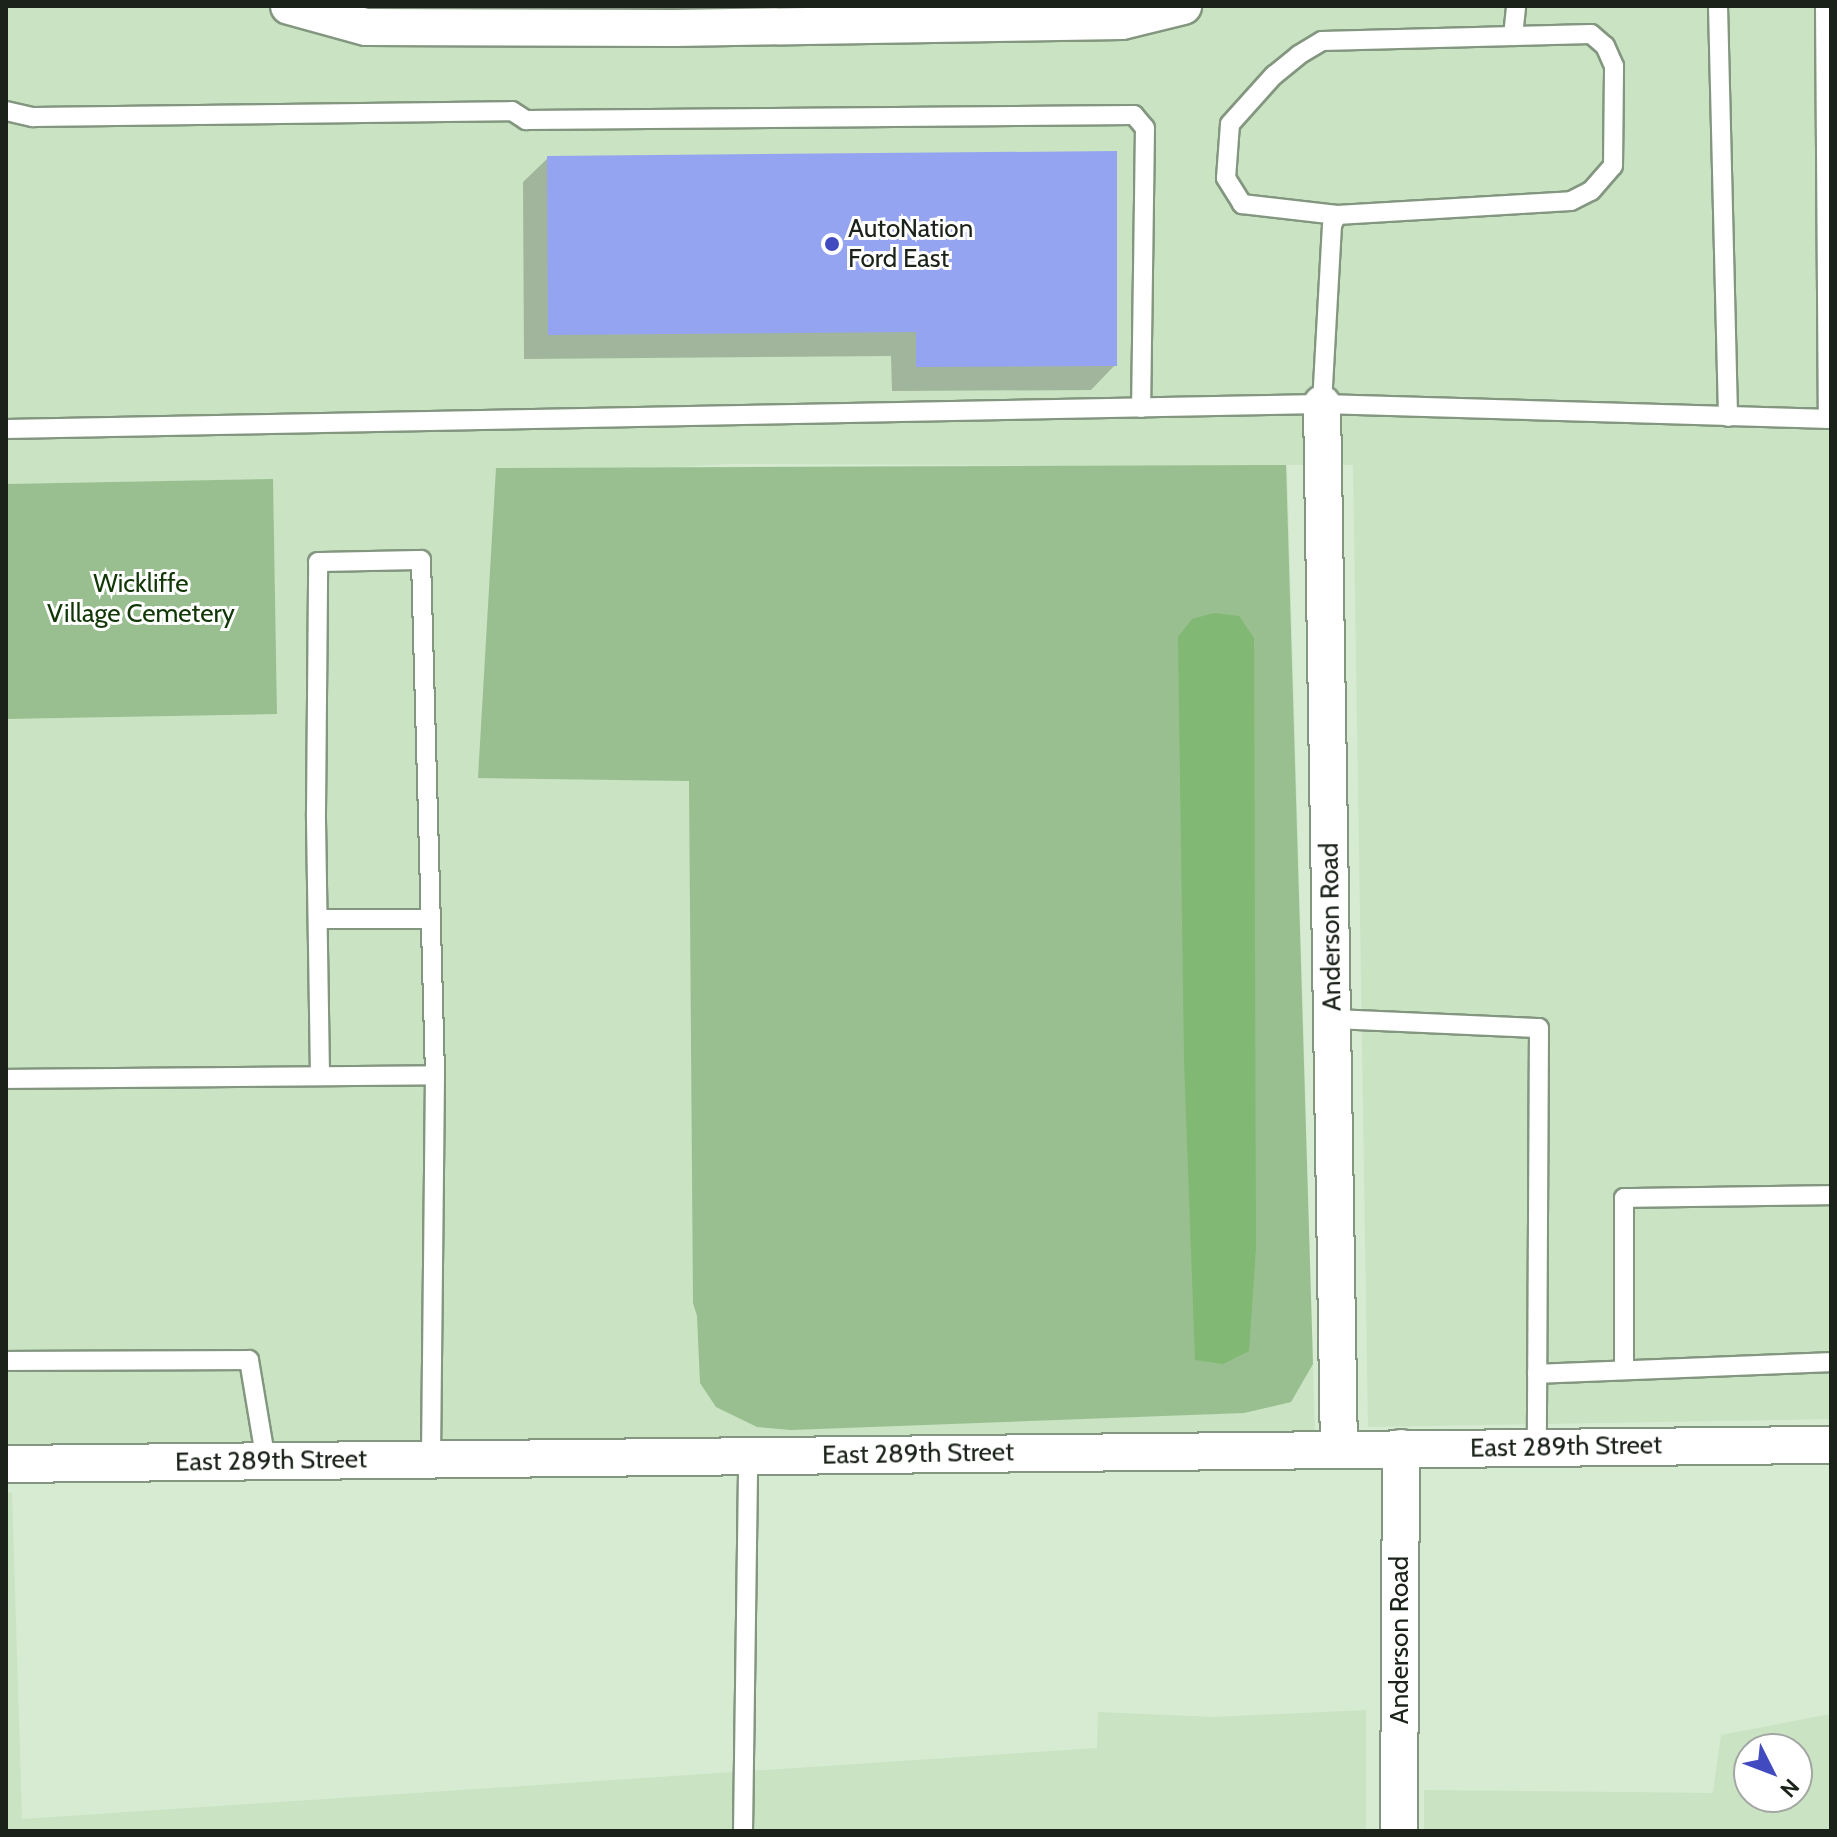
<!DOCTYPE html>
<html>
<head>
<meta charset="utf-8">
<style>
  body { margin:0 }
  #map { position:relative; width:1837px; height:1837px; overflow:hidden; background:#d6ebd2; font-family:Cabin,sans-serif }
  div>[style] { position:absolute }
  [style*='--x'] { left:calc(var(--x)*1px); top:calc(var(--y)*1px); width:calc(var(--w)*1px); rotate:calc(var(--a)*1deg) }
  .built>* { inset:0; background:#c9e3c3 }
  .green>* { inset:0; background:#99bf90 }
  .water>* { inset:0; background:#81b873 }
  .shadow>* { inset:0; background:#0003 }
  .building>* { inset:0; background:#94a4f1 }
  .roads { filter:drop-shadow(2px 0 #83967f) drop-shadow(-2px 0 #83967f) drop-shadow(0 2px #83967f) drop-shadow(0 -2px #83967f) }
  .lane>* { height:18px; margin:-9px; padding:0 9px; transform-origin:9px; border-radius:9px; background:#fff }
  .street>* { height:36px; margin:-18px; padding:0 18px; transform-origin:18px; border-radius:18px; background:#fff }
  .dots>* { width:22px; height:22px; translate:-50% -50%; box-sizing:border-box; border:4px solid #fff; border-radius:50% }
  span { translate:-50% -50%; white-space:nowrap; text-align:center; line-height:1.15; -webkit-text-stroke:6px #fff; paint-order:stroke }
  .poi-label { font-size:26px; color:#1a2219 }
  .left { translate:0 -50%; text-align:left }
  .park-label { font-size:26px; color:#123707 }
  .street-label { font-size:26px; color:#1a2219 }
  .frame { position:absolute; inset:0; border:8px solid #1a2219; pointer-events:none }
  .north { position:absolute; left:1733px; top:1733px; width:80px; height:80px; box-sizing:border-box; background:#fff; border:2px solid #a3a7a3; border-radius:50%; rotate:132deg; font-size:22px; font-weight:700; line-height:32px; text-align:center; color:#1a2219 }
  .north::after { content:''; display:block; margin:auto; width:28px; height:36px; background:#424abf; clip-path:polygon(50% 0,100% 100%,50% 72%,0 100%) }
</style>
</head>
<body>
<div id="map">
  <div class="built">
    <div style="clip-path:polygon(evenodd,6px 6px,1831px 6px,1831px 1419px,1368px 1427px,1353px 465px,1287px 465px,1315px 1434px,6px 1452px,6px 719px,277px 714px,273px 479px,6px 484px,6px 6px,731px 464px,1048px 465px,1049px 465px,673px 467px,731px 464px)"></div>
    <div style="clip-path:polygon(6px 1492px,12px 1493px,22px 1819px,1097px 1748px,1098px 1712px,1214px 1717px,1366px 1710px,1366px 1831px,6px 1831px)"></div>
    <div style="clip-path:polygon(evenodd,1831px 1714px,1831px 1831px,1424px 1831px,1424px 1790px,1713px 1793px,1721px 1735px,1831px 1714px,1797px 1749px,1797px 1797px,1749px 1797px,1749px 1749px,1797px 1749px)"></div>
  </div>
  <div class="green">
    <div style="clip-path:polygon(1286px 465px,1313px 1364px,1291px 1402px,1244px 1413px,791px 1430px,757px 1427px,716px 1407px,700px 1383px,697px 1316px,693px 1303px,689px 781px,478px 778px,496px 468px)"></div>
    <div style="clip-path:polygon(273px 479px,277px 714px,6px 719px,6px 484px)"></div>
  </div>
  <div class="water">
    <div style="clip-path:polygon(1214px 613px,1239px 616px,1254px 638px,1256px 1247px,1249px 1351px,1223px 1364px,1195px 1360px,1184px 1059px,1178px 637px,1192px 619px)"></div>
  </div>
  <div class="shadow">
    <div style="clip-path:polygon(548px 158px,1115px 365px,1091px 390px,892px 391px,891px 356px,524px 359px,523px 182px)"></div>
  </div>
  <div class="building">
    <div style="clip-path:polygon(1117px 151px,1117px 366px,916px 367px,916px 332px,548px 335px,547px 156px)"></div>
  </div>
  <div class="roads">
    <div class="lane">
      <div style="--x:1718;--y:6;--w:411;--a:88.6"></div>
      <div style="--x:1825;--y:6;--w:413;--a:89.6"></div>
      <div style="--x:1513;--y:36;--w:30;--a:-84"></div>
      <div style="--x:6;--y:111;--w:28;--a:13"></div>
      <div style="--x:33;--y:117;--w:479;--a:-0.7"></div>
      <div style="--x:512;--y:111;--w:17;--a:33"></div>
      <div style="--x:526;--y:120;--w:608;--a:-0.47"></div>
      <div style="--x:1134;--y:115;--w:17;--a:50"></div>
      <div style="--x:1145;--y:128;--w:280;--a:90.8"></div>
      <div style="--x:1322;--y:404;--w:179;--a:-86.8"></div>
      <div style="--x:1332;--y:225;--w:11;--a:-63"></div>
      <div style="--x:1337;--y:215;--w:234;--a:-3.4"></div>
      <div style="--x:1571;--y:201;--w:22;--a:-27"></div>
      <div style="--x:1591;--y:191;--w:33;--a:-49"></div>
      <div style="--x:1613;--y:166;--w:100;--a:-89.4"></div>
      <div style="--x:1614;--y:66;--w:22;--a:-114"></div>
      <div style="--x:1605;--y:46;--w:18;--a:-139"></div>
      <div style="--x:1591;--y:34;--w:269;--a:178.5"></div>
      <div style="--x:1322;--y:41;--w:27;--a:149"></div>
      <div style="--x:1299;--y:55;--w:32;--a:141"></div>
      <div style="--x:1274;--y:75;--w:66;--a:131.9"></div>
      <div style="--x:1230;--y:124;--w:54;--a:94.2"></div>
      <div style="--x:1226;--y:178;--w:31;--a:58"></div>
      <div style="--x:1242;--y:204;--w:96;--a:6.6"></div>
      <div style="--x:6;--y:429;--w:1316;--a:-1.09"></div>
      <div style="--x:1322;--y:404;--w:509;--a:1.69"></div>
      <div style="--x:318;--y:919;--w:113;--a:0"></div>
      <div style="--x:1332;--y:1019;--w:207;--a:2.5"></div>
      <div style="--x:1539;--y:1028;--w:419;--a:90.3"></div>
      <div style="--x:320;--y:1075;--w:262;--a:-90.9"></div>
      <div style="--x:316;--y:813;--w:251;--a:-89.5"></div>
      <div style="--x:318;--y:562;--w:103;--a:-1.1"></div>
      <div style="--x:421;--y:560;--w:515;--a:88.44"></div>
      <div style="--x:6;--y:1079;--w:429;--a:-0.5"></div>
      <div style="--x:435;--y:1075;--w:385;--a:90.6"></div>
      <div style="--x:6;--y:1361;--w:243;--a:-0.2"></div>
      <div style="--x:249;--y:1360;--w:103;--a:80.5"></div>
      <div style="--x:1624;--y:1370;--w:172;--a:-90"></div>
      <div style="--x:1624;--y:1198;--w:207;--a:-0.8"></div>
      <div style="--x:1537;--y:1374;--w:294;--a:-2.3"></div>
      <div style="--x:743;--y:1831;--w:375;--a:-89.2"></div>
    </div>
    <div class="street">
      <div style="--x:289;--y:6;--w:80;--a:15.3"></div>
      <div style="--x:366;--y:27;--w:308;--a:0.2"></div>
      <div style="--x:674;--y:28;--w:448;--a:-0.9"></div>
      <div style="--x:1122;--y:21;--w:63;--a:-13.8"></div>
      <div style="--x:1322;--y:404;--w:1045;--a:89.07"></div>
      <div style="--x:6;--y:1464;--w:1825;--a:-0.6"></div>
      <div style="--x:1399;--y:1831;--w:383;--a:-89.7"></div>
    </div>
  </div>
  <div class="dots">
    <div style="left:832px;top:244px;background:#424abf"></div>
  </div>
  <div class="poi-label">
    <span class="left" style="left:848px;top:244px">AutoNation<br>Ford East</span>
  </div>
  <div class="park-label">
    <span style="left:141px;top:599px">Wickliffe<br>Village Cemetery</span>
  </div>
  <div class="street-label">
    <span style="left:1331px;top:927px;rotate:-91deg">Anderson Road</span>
    <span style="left:1566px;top:1447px;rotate:-1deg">East 289th Street</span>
    <span style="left:918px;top:1454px;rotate:-1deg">East 289th Street</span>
    <span style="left:271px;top:1461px;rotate:-1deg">East 289th Street</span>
    <span style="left:1400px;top:1640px;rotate:-90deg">Anderson Road</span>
  </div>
  <div class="frame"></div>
  <div class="north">N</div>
</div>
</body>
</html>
